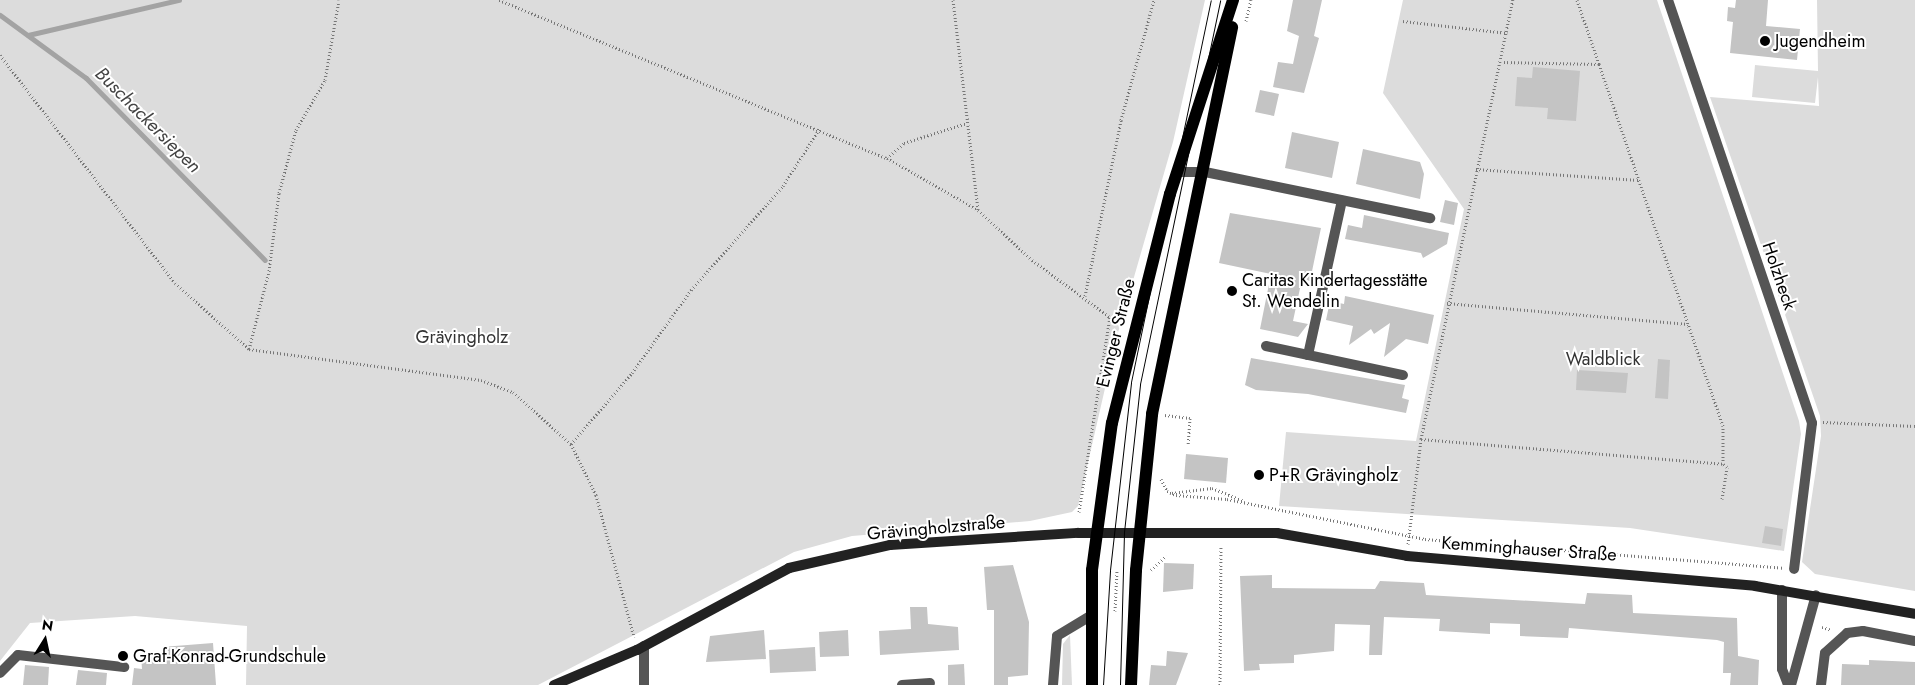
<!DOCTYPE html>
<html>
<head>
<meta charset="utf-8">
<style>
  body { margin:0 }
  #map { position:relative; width:1915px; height:685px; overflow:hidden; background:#fff; font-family:Jost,sans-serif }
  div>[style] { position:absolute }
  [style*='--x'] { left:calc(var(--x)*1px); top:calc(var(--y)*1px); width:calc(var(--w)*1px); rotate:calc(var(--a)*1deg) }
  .green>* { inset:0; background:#dcdcdc }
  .stream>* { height:5px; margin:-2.5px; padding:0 2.5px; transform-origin:2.5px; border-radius:2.5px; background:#a3a3a3 }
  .building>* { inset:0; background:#c4c4c4 }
  .path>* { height:3px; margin-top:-1.5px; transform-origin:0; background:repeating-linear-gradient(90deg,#777 0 1px,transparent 0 3.5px) }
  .service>* { height:10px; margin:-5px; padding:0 5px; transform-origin:5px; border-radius:5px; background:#555 }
  .minor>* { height:10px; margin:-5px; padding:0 5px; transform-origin:5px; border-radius:5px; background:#555 }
  .secondary>* { height:10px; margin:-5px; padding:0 5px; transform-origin:5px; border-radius:5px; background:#222 }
  .primary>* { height:12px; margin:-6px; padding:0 6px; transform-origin:6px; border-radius:6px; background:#000 }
  .tram>* { height:1px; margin:-0.5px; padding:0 0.5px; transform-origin:0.5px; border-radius:0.5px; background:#000 }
  .dots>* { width:14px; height:14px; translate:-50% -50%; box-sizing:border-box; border:2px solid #fff; border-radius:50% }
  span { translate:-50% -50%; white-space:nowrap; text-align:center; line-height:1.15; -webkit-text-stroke:4px #fff; paint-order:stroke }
  .poi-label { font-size:18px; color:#000 }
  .left { translate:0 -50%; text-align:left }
  .street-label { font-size:18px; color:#000 }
  .park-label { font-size:18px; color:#333 }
  .water-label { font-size:19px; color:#444; font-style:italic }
  .north { position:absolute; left:20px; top:615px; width:50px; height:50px; -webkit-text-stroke:4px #fff; paint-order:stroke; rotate:10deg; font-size:14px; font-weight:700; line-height:20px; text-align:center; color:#000 }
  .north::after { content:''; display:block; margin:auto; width:18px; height:22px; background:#000; clip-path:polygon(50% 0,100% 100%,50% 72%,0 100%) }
</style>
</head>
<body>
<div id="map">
  <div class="green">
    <div style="clip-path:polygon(0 0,1205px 0,1173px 142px,1117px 336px,1078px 506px,1072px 512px,1030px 521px,852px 536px,794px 552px,538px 685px,246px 685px,247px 626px,135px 616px,30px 623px,0 661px)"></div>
    <div style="clip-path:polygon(1403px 0,1657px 0,1799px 421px,1801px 434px,1784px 551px,1630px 528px,1279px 506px,1286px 432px,1416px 441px,1464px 209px,1383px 93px)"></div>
    <div style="clip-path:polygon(1817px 0,1915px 0,1915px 591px,1815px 574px,1802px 562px,1821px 436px,1820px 416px,1710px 97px,1819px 106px,1818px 77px,1815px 103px,1752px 97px,1755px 65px,1818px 71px)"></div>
    <div style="clip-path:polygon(1070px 635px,1072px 685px,1062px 685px,1063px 644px)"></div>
  </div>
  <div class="stream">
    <div style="--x:0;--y:15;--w:107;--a:36.2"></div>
    <div style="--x:86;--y:78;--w:255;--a:45.5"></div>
    <div style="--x:28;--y:35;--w:155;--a:-13.1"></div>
  </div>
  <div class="building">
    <div style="clip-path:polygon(1293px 0,1322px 0,1314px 36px,1319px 38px,1304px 93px,1273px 87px,1278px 62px,1293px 64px,1299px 36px,1287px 31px)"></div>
    <div style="clip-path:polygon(1736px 0,1768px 0,1766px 26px,1800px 29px,1797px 60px,1730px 53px,1733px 22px,1727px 21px,1728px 7px,1735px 8px)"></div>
    <div style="clip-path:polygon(1533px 67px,1580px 71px,1576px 121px,1547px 119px,1548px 108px,1515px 106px,1517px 77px,1532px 78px)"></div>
    <div style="clip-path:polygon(1260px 90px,1279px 94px,1274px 116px,1255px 112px)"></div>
    <div style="clip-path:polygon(1292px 132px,1339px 142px,1332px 178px,1285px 168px)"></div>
    <div style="clip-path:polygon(1363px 149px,1420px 162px,1424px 174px,1420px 199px,1356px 184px)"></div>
    <div style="clip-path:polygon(1445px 200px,1458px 203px,1454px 225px,1440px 222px)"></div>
    <div style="clip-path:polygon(1230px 213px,1321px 228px,1310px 281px,1302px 279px,1293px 321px,1308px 324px,1298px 337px,1260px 329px,1271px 274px,1219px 263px)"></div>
    <div style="clip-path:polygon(1364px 215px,1449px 233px,1447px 244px,1423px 258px,1421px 253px,1345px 239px,1348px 225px,1362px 228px)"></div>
    <div style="clip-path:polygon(1345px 296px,1434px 315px,1428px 344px,1406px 339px,1384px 357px,1390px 323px,1374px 334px,1371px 329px,1349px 345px,1353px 326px,1326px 320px,1330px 301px,1344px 304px)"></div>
    <div style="clip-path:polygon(1251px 358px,1405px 385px,1402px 398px,1409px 400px,1406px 413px,1308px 394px,1256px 390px,1245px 385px)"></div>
    <div style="clip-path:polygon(1658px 359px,1670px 360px,1668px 399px,1655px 398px)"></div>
    <div style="clip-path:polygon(1577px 370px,1628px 373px,1626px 393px,1576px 390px)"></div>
    <div style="clip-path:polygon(1186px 454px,1228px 458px,1226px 483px,1184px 479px)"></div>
    <div style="clip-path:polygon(1765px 526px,1783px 529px,1781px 546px,1762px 543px)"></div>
    <div style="clip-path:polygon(1164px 563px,1194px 564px,1193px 589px,1163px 592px)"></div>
    <div style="clip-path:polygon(1013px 565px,1029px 622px,1028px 675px,1008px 677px,1008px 685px,994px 685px,994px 610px,987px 610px,984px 567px)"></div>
    <div style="clip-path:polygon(1272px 575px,1272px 588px,1375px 589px,1380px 581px,1424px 583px,1426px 595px,1585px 604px,1587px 593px,1632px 595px,1633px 613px,1737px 618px,1738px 656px,1759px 660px,1758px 685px,1730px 685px,1731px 673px,1723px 673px,1724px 642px,1717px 640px,1569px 628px,1568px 638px,1520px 636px,1520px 624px,1490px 623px,1490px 634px,1439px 631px,1440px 619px,1384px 617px,1382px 655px,1369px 655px,1370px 625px,1335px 624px,1334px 651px,1294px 655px,1294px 663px,1259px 664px,1260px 670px,1244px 671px,1240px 576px)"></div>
    <div style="clip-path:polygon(910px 607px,927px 607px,928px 624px,958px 627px,959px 650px,880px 655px,879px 631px,911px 629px)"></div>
    <div style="clip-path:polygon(764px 630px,766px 659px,706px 662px,710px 636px)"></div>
    <div style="clip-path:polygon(848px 630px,849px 656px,820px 657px,819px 632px)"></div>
    <div style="clip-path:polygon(213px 643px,216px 685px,132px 685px,134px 668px,142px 669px,141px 656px,163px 655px,162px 647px)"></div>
    <div style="clip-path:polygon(815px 647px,816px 671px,770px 673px,769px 650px)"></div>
    <div style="clip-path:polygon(1167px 651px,1188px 653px,1176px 685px,1149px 685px,1151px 665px,1166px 666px)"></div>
    <div style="clip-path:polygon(1869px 660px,1915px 662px,1915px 685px,1841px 685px,1842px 664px,1869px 665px)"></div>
    <div style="clip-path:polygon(964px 664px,965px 685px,948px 685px,948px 665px)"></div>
    <div style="clip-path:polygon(25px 665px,49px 667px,48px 685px,23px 685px)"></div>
    <div style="clip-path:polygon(78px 670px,107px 673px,106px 685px,76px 685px)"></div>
  </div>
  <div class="path">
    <div style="--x:499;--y:0;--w:419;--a:22.2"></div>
    <div style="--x:887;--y:158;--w:105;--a:29.7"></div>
    <div style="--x:978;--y:210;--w:74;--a:42.8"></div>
    <div style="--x:1032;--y:260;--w:112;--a:36.3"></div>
    <div style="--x:953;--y:0;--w:211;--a:83.2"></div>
    <div style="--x:1577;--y:0;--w:68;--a:71"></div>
    <div style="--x:1246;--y:21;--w:22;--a:-77"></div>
    <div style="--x:1403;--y:21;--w:105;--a:6.6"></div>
    <div style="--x:0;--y:55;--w:287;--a:52.5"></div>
    <div style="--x:175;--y:283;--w:99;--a:41.7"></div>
    <div style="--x:249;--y:349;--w:234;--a:7.6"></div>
    <div style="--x:481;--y:380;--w:34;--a:21"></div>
    <div style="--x:513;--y:392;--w:78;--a:41.9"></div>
    <div style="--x:571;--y:444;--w:57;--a:63.9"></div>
    <div style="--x:596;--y:495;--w:147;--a:75"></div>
    <div style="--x:887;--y:158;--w:23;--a:-41"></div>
    <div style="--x:904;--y:143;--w:66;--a:-17.6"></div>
    <div style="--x:1476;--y:169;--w:163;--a:3.9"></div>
    <div style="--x:1085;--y:296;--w:180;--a:-78.4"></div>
    <div style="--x:1121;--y:120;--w:124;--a:-74.6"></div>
    <div style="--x:1447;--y:303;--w:242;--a:5"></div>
    <div style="--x:249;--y:349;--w:81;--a:-75.6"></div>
    <div style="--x:269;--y:271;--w:79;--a:-82.7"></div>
    <div style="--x:279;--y:193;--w:65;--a:-74.9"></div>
    <div style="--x:296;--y:130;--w:58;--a:-59.9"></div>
    <div style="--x:325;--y:80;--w:81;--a:-80.1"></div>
    <div style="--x:1165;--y:415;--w:25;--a:7"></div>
    <div style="--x:1190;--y:418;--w:26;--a:94"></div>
    <div style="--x:1823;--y:422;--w:92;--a:2.5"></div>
    <div style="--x:1421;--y:439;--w:303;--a:4.7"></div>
    <div style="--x:1723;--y:464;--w:38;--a:-90"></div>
    <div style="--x:1723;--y:426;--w:383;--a:-108.9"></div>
    <div style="--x:1599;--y:64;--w:98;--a:-178.8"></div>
    <div style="--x:571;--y:444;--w:94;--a:-49.3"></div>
    <div style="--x:632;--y:373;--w:102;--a:-54.6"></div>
    <div style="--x:691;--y:290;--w:139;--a:-48.5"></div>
    <div style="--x:783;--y:186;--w:69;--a:-57.5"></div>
    <div style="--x:1161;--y:479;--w:13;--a:63"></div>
    <div style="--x:1167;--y:491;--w:10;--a:24"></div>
    <div style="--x:1176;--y:495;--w:51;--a:4.5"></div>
    <div style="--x:1227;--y:499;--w:202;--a:11.4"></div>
    <div style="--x:1425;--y:539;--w:359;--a:4.6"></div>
    <div style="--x:1172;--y:493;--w:40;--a:-7.1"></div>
    <div style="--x:1212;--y:488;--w:35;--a:22"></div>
    <div style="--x:1722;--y:499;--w:32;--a:-81"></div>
    <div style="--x:1727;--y:467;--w:5;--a:-143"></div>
    <div style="--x:1079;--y:512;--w:197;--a:-81"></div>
    <div style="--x:1408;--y:544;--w:106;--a:-82.9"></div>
    <div style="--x:1421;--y:439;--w:449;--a:-78.2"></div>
    <div style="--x:1151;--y:570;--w:21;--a:-43"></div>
    <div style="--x:1115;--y:611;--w:41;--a:-87.2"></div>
    <div style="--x:1822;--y:627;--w:10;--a:17"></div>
    <div style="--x:1220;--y:685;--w:139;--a:-89.6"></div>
  </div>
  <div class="service">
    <div style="--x:1179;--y:172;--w:26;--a:0"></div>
    <div style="--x:1266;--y:346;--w:140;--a:12"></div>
    <div style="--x:0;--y:673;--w:25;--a:-45"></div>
    <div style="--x:18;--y:655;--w:107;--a:6.5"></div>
    <div style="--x:1053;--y:685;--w:49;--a:-85.3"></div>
    <div style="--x:1057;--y:636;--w:41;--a:-31"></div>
    <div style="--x:1821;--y:685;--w:32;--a:-83"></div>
    <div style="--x:1825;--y:653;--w:30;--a:-42"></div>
    <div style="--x:1847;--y:633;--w:16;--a:-7"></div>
    <div style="--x:1863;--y:631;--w:53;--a:10.9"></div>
  </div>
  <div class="minor">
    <div style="--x:1668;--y:0;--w:447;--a:71.2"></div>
    <div style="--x:1812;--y:423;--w:147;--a:97"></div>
    <div style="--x:1205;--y:172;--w:230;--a:11.6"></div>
    <div style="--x:1308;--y:355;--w:158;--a:-77.6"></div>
    <div style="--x:1782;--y:590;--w:79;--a:90"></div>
    <div style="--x:1782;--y:669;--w:17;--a:69"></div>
    <div style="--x:644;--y:646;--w:39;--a:90"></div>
    <div style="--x:902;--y:685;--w:28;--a:-4"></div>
    <div style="--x:1791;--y:685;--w:93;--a:-74.5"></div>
  </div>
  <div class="secondary">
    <div style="--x:554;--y:685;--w:90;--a:-22.9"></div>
    <div style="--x:637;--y:650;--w:173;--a:-28.3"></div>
    <div style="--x:789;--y:568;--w:104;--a:-12.8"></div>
    <div style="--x:890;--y:545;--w:188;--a:-3.7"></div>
    <div style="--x:1078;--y:533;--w:199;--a:0"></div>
    <div style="--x:1277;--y:533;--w:132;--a:10"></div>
    <div style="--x:1407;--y:556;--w:349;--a:4.9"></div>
    <div style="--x:1755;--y:586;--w:162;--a:9.9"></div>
  </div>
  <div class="primary">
    <div style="--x:1092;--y:685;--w:115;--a:-90"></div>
    <div style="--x:1092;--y:570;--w:148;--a:-82.3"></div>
    <div style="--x:1112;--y:423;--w:236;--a:-75.8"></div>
    <div style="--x:1170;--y:194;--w:204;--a:-72"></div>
    <div style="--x:1131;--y:685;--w:115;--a:-87.5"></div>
    <div style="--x:1136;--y:570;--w:157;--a:-84.1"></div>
    <div style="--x:1152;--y:414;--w:395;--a:-78.3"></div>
  </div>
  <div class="tram">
    <div style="--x:1103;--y:685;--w:115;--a:-86.5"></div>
    <div style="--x:1110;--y:570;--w:189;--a:-83.6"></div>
    <div style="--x:1131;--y:382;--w:390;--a:-78.2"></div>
    <div style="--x:1120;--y:685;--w:153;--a:-88.5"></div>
    <div style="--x:1124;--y:532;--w:149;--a:-83.8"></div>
    <div style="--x:1140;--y:384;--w:392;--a:-78.2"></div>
  </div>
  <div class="dots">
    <div style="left:1765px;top:41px;background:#000"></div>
    <div style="left:1232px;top:291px;background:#000"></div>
    <div style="left:1259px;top:475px;background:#000"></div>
    <div style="left:123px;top:656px;background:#000"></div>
  </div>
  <div class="poi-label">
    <span class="left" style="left:1775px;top:41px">Jugendheim</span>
    <span class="left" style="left:1242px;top:291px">Caritas Kindertagesstätte<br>St. Wendelin</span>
    <span class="left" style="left:1269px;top:475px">P+R Grävingholz</span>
    <span class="left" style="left:133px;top:656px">Graf-Konrad-Grundschule</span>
  </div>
  <div class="street-label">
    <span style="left:1779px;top:276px;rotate:71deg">Holzheck</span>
    <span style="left:1116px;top:333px;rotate:-76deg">Evinger Straße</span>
    <span style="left:936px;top:528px;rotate:-5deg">Grävingholzstraße</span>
    <span style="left:1529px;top:549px;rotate:4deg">Kemminghauser Straße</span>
  </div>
  <div class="park-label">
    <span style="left:462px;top:337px">Grävingholz</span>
    <span style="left:1603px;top:359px">Waldblick</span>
  </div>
  <div class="water-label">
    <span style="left:148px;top:120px;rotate:45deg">Buschackersiepen</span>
  </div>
  <div class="north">N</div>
</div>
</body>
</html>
